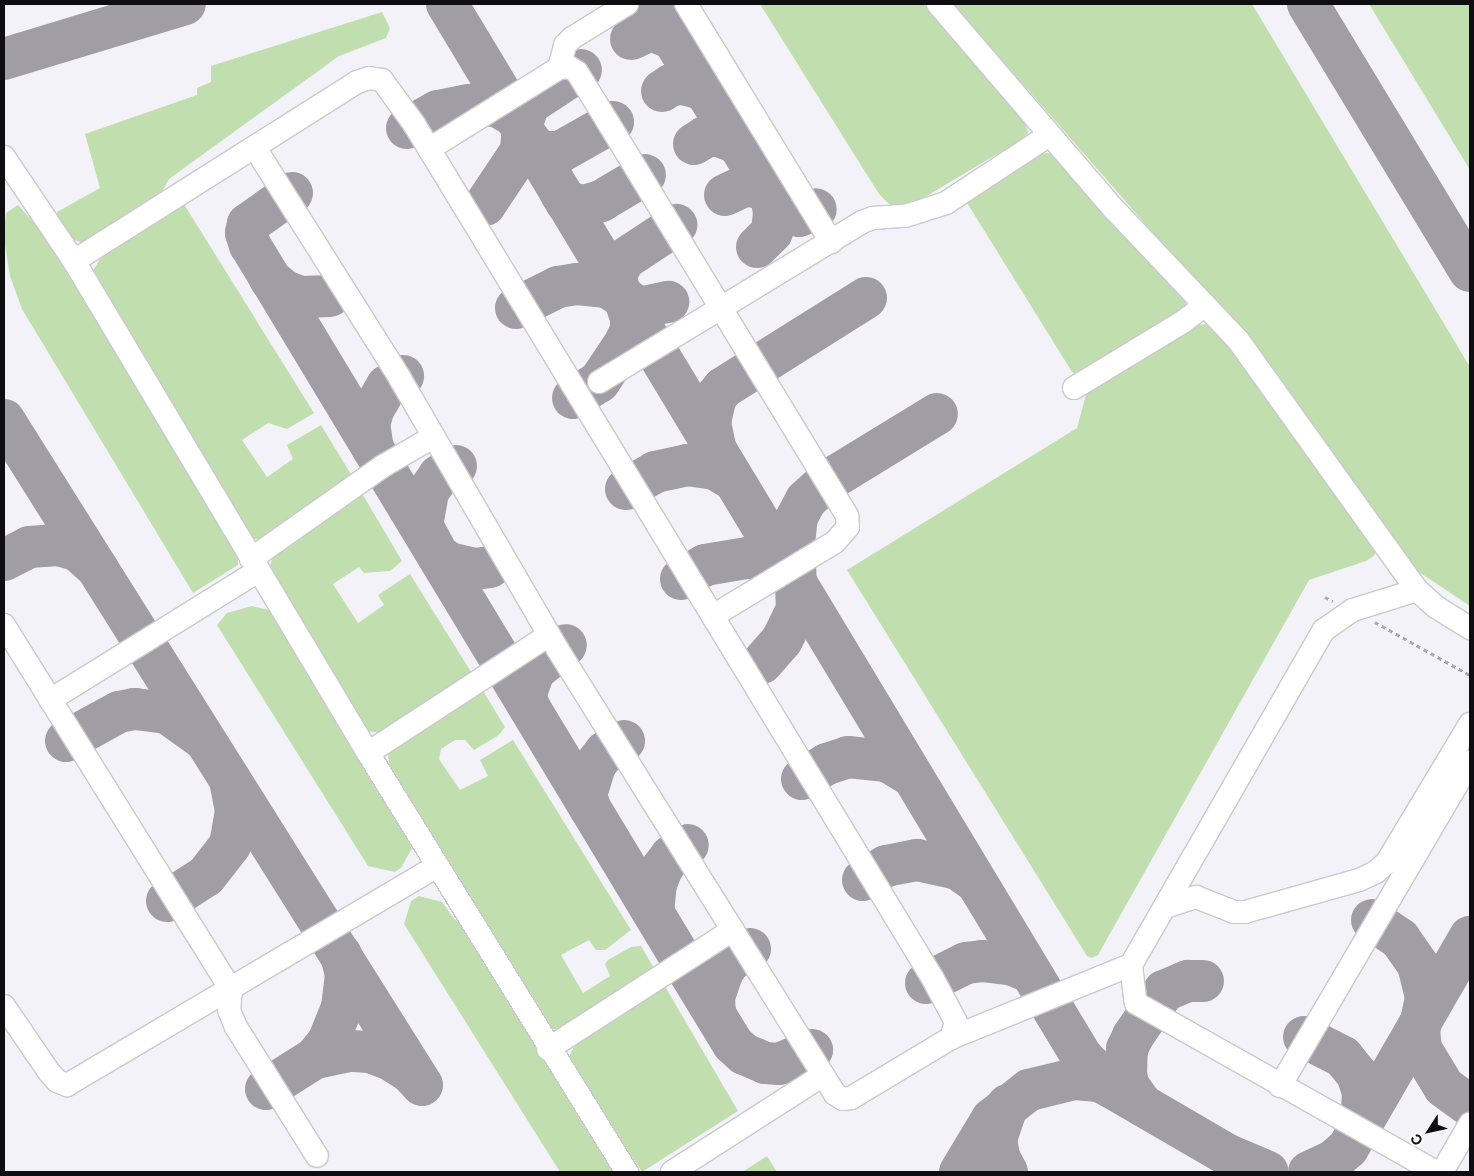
<!DOCTYPE html>
<html>
<head>
<meta charset="utf-8">
<style>
  body { margin:0 }
  #map { position:relative; width:1474px; height:1176px; overflow:hidden; background:#f4f2f9; font-family:Inter,sans-serif }
  div>[style] { position:absolute }
  [style*='--x'] { left:calc(var(--x)*1px); top:calc(var(--y)*1px); width:calc(var(--w)*1px); rotate:calc(var(--a)*1deg) }
  .green>* { inset:0; background:#c1deae }
  .taxiway>* { height:42px; margin:-21px; padding:0 21px; transform-origin:21px; border-radius:21px; background:#a09ea4 }
  .path>* { height:2.5px; margin-top:-1.25px; transform-origin:0; background:repeating-linear-gradient(90deg,#aaa8ae 0 4px,transparent 0 8px) }
  .roads { filter:drop-shadow(1px 0 #cac8cf) drop-shadow(-1px 0 #cac8cf) drop-shadow(0 1px #cac8cf) drop-shadow(0 -1px #cac8cf) }
  .minor>* { height:22px; margin:-11px; padding:0 11px; transform-origin:11px; border-radius:11px; background:#fff }
  span { translate:-50% -50%; white-space:nowrap; text-align:center; line-height:1.15; -webkit-text-stroke:4px #fff; paint-order:stroke }
  .frame { position:absolute; inset:0; border:5px solid #0e0d0f; pointer-events:none }
  .north { position:absolute; left:1404px; top:1106px; width:50px; height:50px; -webkit-text-stroke:4px #fff; paint-order:stroke; rotate:235deg; font-size:14px; font-weight:700; line-height:20px; text-align:center; color:#0e0d0f }
  .north::after { content:''; display:block; margin:auto; width:18px; height:22px; background:#0e0d0f; clip-path:polygon(50% 0,100% 100%,50% 72%,0 100%) }
</style>
</head>
<body>
<div id="map">
  <div class="green">
    <div style="clip-path:polygon(760px 4px,924px 4px,1024px 119px,1028px 133px,1019px 141px,915px 203px,901px 208px,889px 204px,879px 194px)"></div>
    <div style="clip-path:polygon(953px 4px,1252px 4px,1470px 367px,1470px 606px,1416px 570px,1281px 379px)"></div>
    <div style="clip-path:polygon(1369px 4px,1470px 4px,1470px 170px)"></div>
    <div style="clip-path:polygon(382px 12px,390px 28px,386px 38px,339px 56px,169px 179px,160px 195px,84px 243px,74px 240px,64px 231px,56px 219px,57px 212px,100px 188px,85px 134px,197px 95px,197px 88px,211px 82px,211px 66px)"></div>
    <div style="clip-path:polygon(1047px 153px,1057px 155px,1187px 297px,1184px 311px,1079px 375px,1072px 372px,964px 198px,1037px 155px)"></div>
    <div style="clip-path:polygon(182px 201px,314px 413px,287px 429px,268px 423px,242px 440px,267px 477px,293px 459px,287px 445px,321px 425px,352px 476px,266px 539px,252px 539px,91px 274px,109px 244px)"></div>
    <div style="clip-path:polygon(18px 205px,47px 237px,238px 555px,238px 565px,193px 593px,22px 309px,10px 276px,4px 239px,6px 213px)"></div>
    <div style="clip-path:polygon(1205px 324px,1215px 328px,1378px 546px,1374px 556px,1366px 561px,1309px 580px,1098px 955px,1092px 958px,1087px 956px,847px 570px,1077px 428px,1087px 391px,1192px 326px)"></div>
    <div style="clip-path:polygon(360px 490px,402px 561px,390px 571px,364px 573px,359px 567px,333px 584px,358px 623px,384px 605px,378px 595px,410px 574px,473px 675px,387px 734px,368px 731px,269px 570px,274px 552px)"></div>
    <div style="clip-path:polygon(252px 606px,273px 611px,411px 838px,412px 848px,401px 868px,395px 872px,368px 866px,217px 625px,227px 613px)"></div>
    <div style="clip-path:polygon(480px 686px,505px 727px,499px 735px,474px 750px,465px 740px,455px 740px,441px 749px,439px 759px,460px 790px,488px 776px,480px 760px,513px 740px,631px 930px,605px 950px,596px 950px,589px 940px,561px 955px,583px 993px,610px 976px,605px 964px,608px 960px,631px 947px,641px 946px,655px 970px,566px 1027px,550px 1030px,390px 768px,388px 755px,397px 745px)"></div>
    <div style="clip-path:polygon(419px 896px,442px 902px,455px 920px,468px 926px,621px 1172px,560px 1172px,404px 924px,411px 901px)"></div>
    <div style="clip-path:polygon(663px 983px,738px 1111px,642px 1172px,570px 1062px,570px 1055px,577px 1040px)"></div>
    <div style="clip-path:polygon(767px 1156px,777px 1172px,742px 1172px)"></div>
  </div>
  <div class="taxiway">
    <div style="--x:447;--y:4;--w:1230;--a:58.91"></div>
    <div style="--x:1082;--y:1057;--w:42;--a:46"></div>
    <div style="--x:1111;--y:1087;--w:135;--a:30.2"></div>
    <div style="--x:1228;--y:1155;--w:43;--a:23"></div>
    <div style="--x:651;--y:4;--w:240;--a:58.1"></div>
    <div style="--x:778;--y:208;--w:22;--a:21"></div>
    <div style="--x:799;--y:216;--w:18;--a:-22"></div>
    <div style="--x:1308;--y:4;--w:312;--a:58.8"></div>
    <div style="--x:631;--y:39;--w:22;--a:-24"></div>
    <div style="--x:651;--y:30;--w:24;--a:22"></div>
    <div style="--x:673;--y:39;--w:19;--a:-87"></div>
    <div style="--x:4;--y:59;--w:189;--a:-16.9"></div>
    <div style="--x:662;--y:91;--w:11;--a:-34"></div>
    <div style="--x:671;--y:85;--w:12;--a:-5"></div>
    <div style="--x:683;--y:84;--w:16;--a:14"></div>
    <div style="--x:699;--y:88;--w:9;--a:32"></div>
    <div style="--x:407;--y:128;--w:35;--a:-29"></div>
    <div style="--x:438;--y:111;--w:33;--a:-11"></div>
    <div style="--x:470;--y:105;--w:27;--a:2"></div>
    <div style="--x:497;--y:106;--w:20;--a:30"></div>
    <div style="--x:528;--y:139;--w:18;--a:47"></div>
    <div style="--x:540;--y:152;--w:20;--a:0"></div>
    <div style="--x:560;--y:152;--w:61;--a:-29.5"></div>
    <div style="--x:694;--y:144;--w:13;--a:-32"></div>
    <div style="--x:705;--y:137;--w:12;--a:-9"></div>
    <div style="--x:717;--y:135;--w:22;--a:22"></div>
    <div style="--x:560;--y:192;--w:12;--a:59"></div>
    <div style="--x:566;--y:202;--w:18;--a:13"></div>
    <div style="--x:584;--y:206;--w:18;--a:-16"></div>
    <div style="--x:601;--y:201;--w:51;--a:-30.6"></div>
    <div style="--x:292;--y:193;--w:54;--a:144.8"></div>
    <div style="--x:248;--y:224;--w:9;--a:103"></div>
    <div style="--x:246;--y:233;--w:13;--a:72"></div>
    <div style="--x:250;--y:245;--w:838;--a:58.87"></div>
    <div style="--x:683;--y:962;--w:96;--a:58.6"></div>
    <div style="--x:733;--y:1044;--w:15;--a:42"></div>
    <div style="--x:744;--y:1054;--w:23;--a:23"></div>
    <div style="--x:765;--y:1063;--w:14;--a:4"></div>
    <div style="--x:779;--y:1064;--w:36;--a:-23"></div>
    <div style="--x:725;--y:195;--w:23;--a:-25"></div>
    <div style="--x:746;--y:185;--w:22;--a:13"></div>
    <div style="--x:767;--y:190;--w:12;--a:-95"></div>
    <div style="--x:766;--y:178;--w:10;--a:-61"></div>
    <div style="--x:485;--y:205;--w:65;--a:-56.3"></div>
    <div style="--x:521;--y:151;--w:30;--a:-86"></div>
    <div style="--x:523;--y:121;--w:18;--a:-71"></div>
    <div style="--x:529;--y:104;--w:62;--a:-33.2"></div>
    <div style="--x:757;--y:247;--w:21;--a:-45"></div>
    <div style="--x:772;--y:232;--w:20;--a:-84"></div>
    <div style="--x:774;--y:212;--w:15;--a:-101"></div>
    <div style="--x:270;--y:279;--w:19;--a:39"></div>
    <div style="--x:285;--y:291;--w:17;--a:21"></div>
    <div style="--x:301;--y:297;--w:29;--a:-2"></div>
    <div style="--x:617;--y:287;--w:11;--a:-95"></div>
    <div style="--x:616;--y:276;--w:17;--a:-66"></div>
    <div style="--x:623;--y:260;--w:64;--a:-33.4"></div>
    <div style="--x:516;--y:308;--w:47;--a:-26.6"></div>
    <div style="--x:558;--y:287;--w:19;--a:-9"></div>
    <div style="--x:577;--y:284;--w:30;--a:6"></div>
    <div style="--x:607;--y:287;--w:38;--a:33"></div>
    <div style="--x:639;--y:308;--w:30;--a:-12"></div>
    <div style="--x:573;--y:398;--w:31;--a:-32"></div>
    <div style="--x:599;--y:382;--w:47;--a:-56.3"></div>
    <div style="--x:625;--y:343;--w:14;--a:-65"></div>
    <div style="--x:631;--y:330;--w:12;--a:-90"></div>
    <div style="--x:631;--y:318;--w:18;--a:-109"></div>
    <div style="--x:4;--y:420;--w:785;--a:57.85"></div>
    <div style="--x:422;--y:1085;--w:16;--a:-133"></div>
    <div style="--x:411;--y:1073;--w:24;--a:-147"></div>
    <div style="--x:391;--y:1060;--w:22;--a:-159"></div>
    <div style="--x:370;--y:1052;--w:21;--a:-177"></div>
    <div style="--x:349;--y:1051;--w:35;--a:168"></div>
    <div style="--x:315;--y:1058;--w:58;--a:147.7"></div>
    <div style="--x:373;--y:449;--w:24;--a:-99"></div>
    <div style="--x:369;--y:425;--w:16;--a:-75"></div>
    <div style="--x:373;--y:410;--w:28;--a:-60"></div>
    <div style="--x:387;--y:386;--w:19;--a:-32"></div>
    <div style="--x:716;--y:451;--w:30;--a:-102"></div>
    <div style="--x:710;--y:422;--w:26;--a:-77"></div>
    <div style="--x:716;--y:397;--w:11;--a:-52"></div>
    <div style="--x:723;--y:388;--w:169;--a:-32.2"></div>
    <div style="--x:456;--y:466;--w:20;--a:150"></div>
    <div style="--x:439;--y:476;--w:19;--a:125"></div>
    <div style="--x:428;--y:492;--w:34;--a:100"></div>
    <div style="--x:422;--y:525;--w:34;--a:62"></div>
    <div style="--x:438;--y:555;--w:14;--a:36"></div>
    <div style="--x:449;--y:563;--w:26;--a:13"></div>
    <div style="--x:474;--y:569;--w:16;--a:-7"></div>
    <div style="--x:626;--y:489;--w:34;--a:-30"></div>
    <div style="--x:655;--y:472;--w:33;--a:-12"></div>
    <div style="--x:687;--y:465;--w:28;--a:8"></div>
    <div style="--x:715;--y:469;--w:21;--a:31"></div>
    <div style="--x:4;--y:560;--w:28;--a:-27"></div>
    <div style="--x:29;--y:547;--w:29;--a:-4"></div>
    <div style="--x:58;--y:545;--w:20;--a:15"></div>
    <div style="--x:77;--y:550;--w:28;--a:42"></div>
    <div style="--x:681;--y:579;--w:28;--a:-30"></div>
    <div style="--x:705;--y:565;--w:43;--a:-9.5"></div>
    <div style="--x:747;--y:558;--w:16;--a:0"></div>
    <div style="--x:763;--y:558;--w:26;--a:25"></div>
    <div style="--x:762;--y:663;--w:30;--a:-49"></div>
    <div style="--x:782;--y:640;--w:34;--a:-64"></div>
    <div style="--x:797;--y:609;--w:65;--a:-92.6"></div>
    <div style="--x:794;--y:544;--w:27;--a:-84"></div>
    <div style="--x:797;--y:517;--w:19;--a:-62"></div>
    <div style="--x:806;--y:500;--w:27;--a:-42"></div>
    <div style="--x:826;--y:482;--w:130;--a:-31.5"></div>
    <div style="--x:530;--y:708;--w:12;--a:-114"></div>
    <div style="--x:525;--y:697;--w:28;--a:-71"></div>
    <div style="--x:534;--y:671;--w:41;--a:-39.1"></div>
    <div style="--x:66;--y:741;--w:60;--a:-28.7"></div>
    <div style="--x:119;--y:712;--w:16;--a:-11"></div>
    <div style="--x:135;--y:709;--w:32;--a:7"></div>
    <div style="--x:167;--y:713;--w:43;--a:35.5"></div>
    <div style="--x:802;--y:779;--w:29;--a:-31"></div>
    <div style="--x:827;--y:764;--w:22;--a:-18"></div>
    <div style="--x:848;--y:757;--w:39;--a:6"></div>
    <div style="--x:887;--y:761;--w:27;--a:31"></div>
    <div style="--x:590;--y:808;--w:14;--a:-107"></div>
    <div style="--x:586;--y:795;--w:31;--a:-73"></div>
    <div style="--x:595;--y:765;--w:16;--a:-52"></div>
    <div style="--x:605;--y:752;--w:22;--a:-30"></div>
    <div style="--x:863;--y:880;--w:27;--a:-31"></div>
    <div style="--x:886;--y:866;--w:32;--a:-11"></div>
    <div style="--x:917;--y:860;--w:42;--a:12.4"></div>
    <div style="--x:958;--y:869;--w:17;--a:36"></div>
    <div style="--x:167;--y:901;--w:46;--a:-32.7"></div>
    <div style="--x:206;--y:876;--w:39;--a:-52"></div>
    <div style="--x:230;--y:845;--w:35;--a:-80"></div>
    <div style="--x:236;--y:811;--w:32;--a:-101"></div>
    <div style="--x:653;--y:912;--w:28;--a:-84"></div>
    <div style="--x:656;--y:884;--w:17;--a:-69"></div>
    <div style="--x:662;--y:868;--w:15;--a:-53"></div>
    <div style="--x:671;--y:856;--w:20;--a:-33"></div>
    <div style="--x:1372;--y:920;--w:34;--a:34"></div>
    <div style="--x:1400;--y:939;--w:32;--a:55"></div>
    <div style="--x:1418;--y:965;--w:34;--a:76"></div>
    <div style="--x:1426;--y:998;--w:33;--a:102"></div>
    <div style="--x:1419;--y:1030;--w:19;--a:84"></div>
    <div style="--x:1421;--y:1049;--w:44;--a:58.8"></div>
    <div style="--x:1444;--y:1087;--w:32;--a:36"></div>
    <div style="--x:926;--y:983;--w:45;--a:-26.6"></div>
    <div style="--x:966;--y:963;--w:16;--a:-7"></div>
    <div style="--x:982;--y:961;--w:31;--a:7"></div>
    <div style="--x:1013;--y:965;--w:16;--a:22"></div>
    <div style="--x:715;--y:1013;--w:16;--a:-94"></div>
    <div style="--x:714;--y:997;--w:28;--a:-71"></div>
    <div style="--x:723;--y:971;--w:14;--a:-54"></div>
    <div style="--x:731;--y:960;--w:22;--a:-30"></div>
    <div style="--x:1304;--y:1037;--w:44;--a:27.1"></div>
    <div style="--x:1343;--y:1057;--w:22;--a:51"></div>
    <div style="--x:1357;--y:1074;--w:19;--a:72"></div>
    <div style="--x:1363;--y:1092;--w:38;--a:93"></div>
    <div style="--x:315;--y:1058;--w:21;--a:-51"></div>
    <div style="--x:328;--y:1042;--w:38;--a:-68"></div>
    <div style="--x:342;--y:1007;--w:32;--a:-83"></div>
    <div style="--x:346;--y:975;--w:21;--a:-104"></div>
    <div style="--x:1142;--y:1105;--w:24;--a:-125"></div>
    <div style="--x:1128;--y:1085;--w:12;--a:-99"></div>
    <div style="--x:1126;--y:1073;--w:24;--a:-88"></div>
    <div style="--x:1127;--y:1049;--w:14;--a:-65"></div>
    <div style="--x:1133;--y:1036;--w:55;--a:-55.4"></div>
    <div style="--x:1164;--y:991;--w:26;--a:-23"></div>
    <div style="--x:1188;--y:981;--w:15;--a:0"></div>
    <div style="--x:960;--y:1172;--w:62;--a:-58.9"></div>
    <div style="--x:992;--y:1119;--w:47;--a:-38.1"></div>
    <div style="--x:1029;--y:1090;--w:46;--a:-13.7"></div>
    <div style="--x:1074;--y:1079;--w:25;--a:5"></div>
    <div style="--x:1099;--y:1081;--w:13;--a:27"></div>
    <div style="--x:1007;--y:1172;--w:17;--a:-118"></div>
    <div style="--x:999;--y:1157;--w:18;--a:-99"></div>
    <div style="--x:996;--y:1139;--w:36;--a:-71"></div>
    <div style="--x:1309;--y:1172;--w:26;--a:-25"></div>
    <div style="--x:1333;--y:1161;--w:20;--a:-41"></div>
    <div style="--x:1348;--y:1148;--w:244;--a:-60"></div>
  </div>
  <div class="path">
    <div style="--x:1325;--y:597;--w:9;--a:27"></div>
    <div style="--x:1375;--y:622;--w:109;--a:29.2"></div>
  </div>
  <div class="roads">
    <div class="minor">
      <div style="--x:686;--y:4;--w:279;--a:58.6"></div>
      <div style="--x:938;--y:4;--w:270;--a:49.4"></div>
      <div style="--x:1114;--y:209;--w:180;--a:46.6"></div>
      <div style="--x:1238;--y:340;--w:307;--a:54.4"></div>
      <div style="--x:1417;--y:590;--w:25;--a:42"></div>
      <div style="--x:1436;--y:607;--w:40;--a:32"></div>
      <div style="--x:559;--y:68;--w:24;--a:-75"></div>
      <div style="--x:565;--y:45;--w:10;--a:-45"></div>
      <div style="--x:572;--y:38;--w:65;--a:-31.7"></div>
      <div style="--x:429;--y:149;--w:153;--a:-31.9"></div>
      <div style="--x:559;--y:68;--w:10;--a:-6"></div>
      <div style="--x:569;--y:67;--w:9;--a:32"></div>
      <div style="--x:577;--y:72;--w:61;--a:58.4"></div>
      <div style="--x:609;--y:124;--w:459;--a:58.7"></div>
      <div style="--x:847;--y:516;--w:11;--a:85"></div>
      <div style="--x:848;--y:527;--w:20;--a:131"></div>
      <div style="--x:835;--y:542;--w:143;--a:148.8"></div>
      <div style="--x:4;--y:157;--w:125;--a:56.1"></div>
      <div style="--x:74;--y:261;--w:573;--a:59.14"></div>
      <div style="--x:368;--y:753;--w:493;--a:58.3"></div>
      <div style="--x:74;--y:261;--w:335;--a:-32.3"></div>
      <div style="--x:357;--y:82;--w:13;--a:-18"></div>
      <div style="--x:369;--y:78;--w:13;--a:9"></div>
      <div style="--x:382;--y:80;--w:54;--a:54"></div>
      <div style="--x:414;--y:124;--w:1000;--a:58.74"></div>
      <div style="--x:933;--y:979;--w:49;--a:61.9"></div>
      <div style="--x:956;--y:1022;--w:17;--a:107"></div>
      <div style="--x:951;--y:1038;--w:117;--a:149"></div>
      <div style="--x:851;--y:1098;--w:8;--a:173"></div>
      <div style="--x:843;--y:1099;--w:9;--a:-148"></div>
      <div style="--x:835;--y:1094;--w:523;--a:-121.96"></div>
      <div style="--x:558;--y:650;--w:315;--a:-120.2"></div>
      <div style="--x:400;--y:378;--w:272;--a:-122.2"></div>
      <div style="--x:599;--y:382;--w:308;--a:-31.3"></div>
      <div style="--x:862;--y:222;--w:12;--a:-20"></div>
      <div style="--x:873;--y:218;--w:32;--a:-4"></div>
      <div style="--x:905;--y:216;--w:43;--a:-17.6"></div>
      <div style="--x:946;--y:203;--w:123;--a:-33.4"></div>
      <div style="--x:1074;--y:388;--w:129;--a:-31.3"></div>
      <div style="--x:1184;--y:321;--w:26;--a:-37"></div>
      <div style="--x:251;--y:559;--w:161;--a:-35.2"></div>
      <div style="--x:383;--y:466;--w:58;--a:-30.1"></div>
      <div style="--x:4;--y:625;--w:429;--a:58.1"></div>
      <div style="--x:231;--y:989;--w:21;--a:95"></div>
      <div style="--x:229;--y:1010;--w:18;--a:68"></div>
      <div style="--x:236;--y:1027;--w:152;--a:57.9"></div>
      <div style="--x:50;--y:700;--w:245;--a:-31.8"></div>
      <div style="--x:368;--y:753;--w:216;--a:-33.1"></div>
      <div style="--x:1165;--y:907;--w:33;--a:-18"></div>
      <div style="--x:1196;--y:897;--w:41;--a:21.5"></div>
      <div style="--x:1234;--y:912;--w:11;--a:0"></div>
      <div style="--x:1245;--y:912;--w:118;--a:-15.7"></div>
      <div style="--x:1359;--y:880;--w:19;--a:-25"></div>
      <div style="--x:1376;--y:872;--w:15;--a:-42"></div>
      <div style="--x:1387;--y:862;--w:161;--a:-59"></div>
      <div style="--x:1131;--y:965;--w:387;--a:-60.1"></div>
      <div style="--x:1324;--y:630;--w:35;--a:-35"></div>
      <div style="--x:1353;--y:610;--w:67;--a:-17.4"></div>
      <div style="--x:4;--y:1006;--w:80;--a:55.7"></div>
      <div style="--x:49;--y:1072;--w:12;--a:48"></div>
      <div style="--x:57;--y:1081;--w:11;--a:22"></div>
      <div style="--x:67;--y:1085;--w:430;--a:-30.6"></div>
      <div style="--x:951;--y:1038;--w:194;--a:-22.1"></div>
      <div style="--x:1131;--y:965;--w:38;--a:83"></div>
      <div style="--x:1136;--y:1003;--w:344;--a:29.4"></div>
      <div style="--x:548;--y:1049;--w:220;--a:-32.8"></div>
      <div style="--x:1280;--y:1086;--w:376;--a:-59.6"></div>
      <div style="--x:672;--y:1172;--w:179;--a:-32.7"></div>
      <div style="--x:1442;--y:1172;--w:56;--a:-59.7"></div>
    </div>
  </div>
  <div class="frame"></div>
  <div class="north">С</div>
</div>
</body>
</html>
